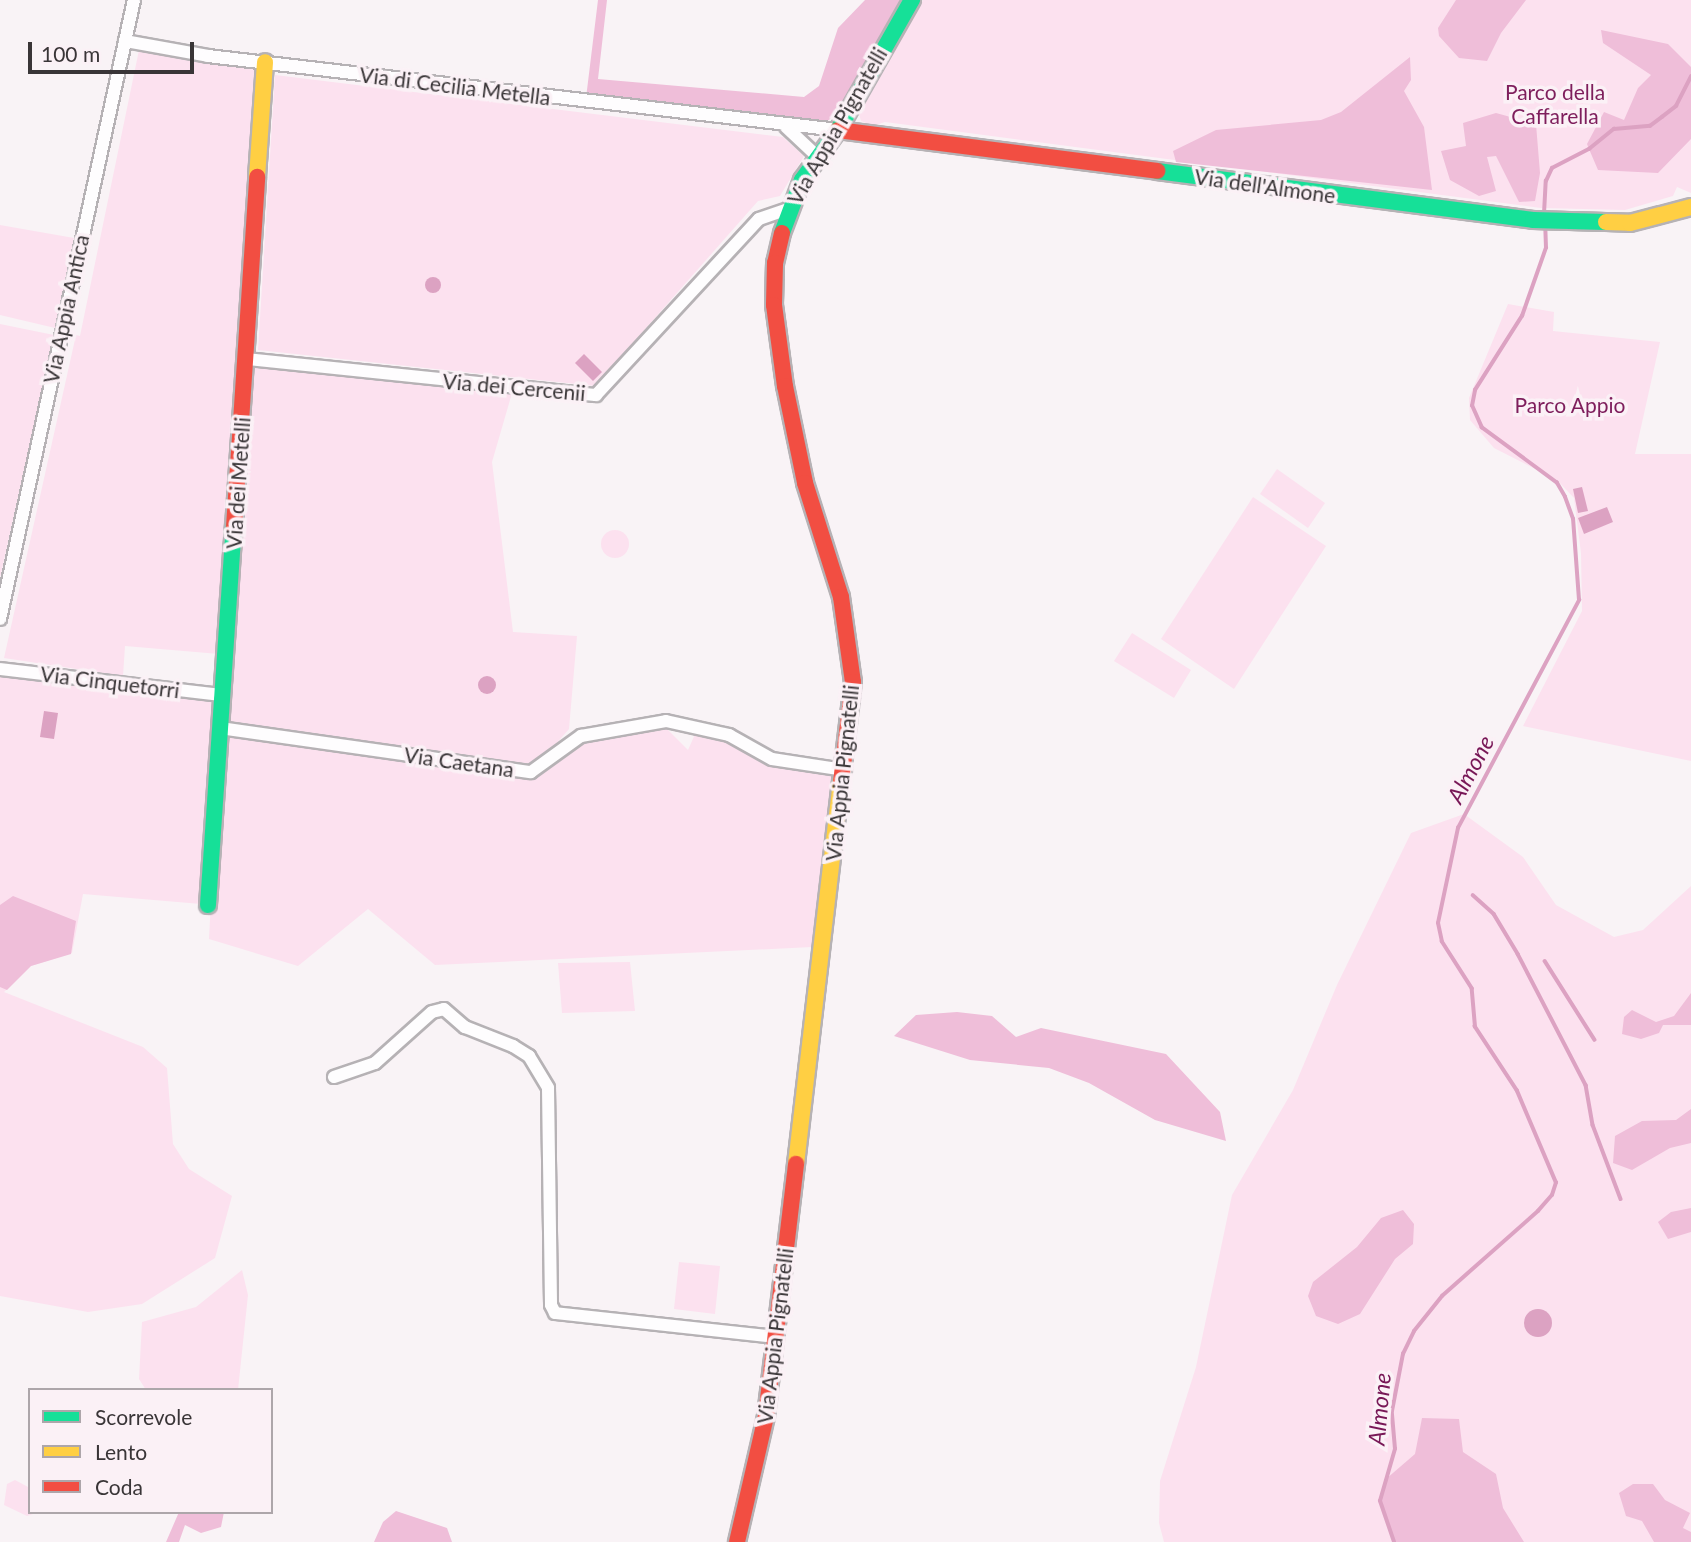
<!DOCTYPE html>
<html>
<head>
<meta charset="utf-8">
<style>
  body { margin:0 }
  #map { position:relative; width:1691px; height:1542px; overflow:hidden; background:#f9f3f6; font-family:Lato,sans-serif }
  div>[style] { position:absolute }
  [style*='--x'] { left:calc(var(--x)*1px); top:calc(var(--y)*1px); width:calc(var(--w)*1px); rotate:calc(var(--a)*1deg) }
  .green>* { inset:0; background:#fce1ef }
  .round { border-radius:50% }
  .forest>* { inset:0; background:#efbed9 }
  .water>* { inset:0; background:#dca2c2 }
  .stream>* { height:3.5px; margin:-1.75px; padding:0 1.75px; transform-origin:1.75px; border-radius:1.75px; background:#dca2c2 }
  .roads { filter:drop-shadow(2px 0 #b6b2b5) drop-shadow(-2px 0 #b6b2b5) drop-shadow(0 2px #b6b2b5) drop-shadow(0 -2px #b6b2b5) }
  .street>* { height:12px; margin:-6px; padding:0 6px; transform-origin:6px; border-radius:6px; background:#fefdfe }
  .fast>* { height:16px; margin:-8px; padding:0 8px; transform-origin:8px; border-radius:8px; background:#16e098 }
  .slow>* { height:16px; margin:-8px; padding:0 8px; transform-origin:8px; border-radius:8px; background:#ffcf43 }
  .jam>* { height:16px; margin:-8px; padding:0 8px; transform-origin:8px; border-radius:8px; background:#f24e42 }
  span { translate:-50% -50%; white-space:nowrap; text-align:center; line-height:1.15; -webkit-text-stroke:7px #fbf1f6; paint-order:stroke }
  .street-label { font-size:21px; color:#393537 }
  .park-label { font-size:21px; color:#7e1e5c }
  .water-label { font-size:23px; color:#781857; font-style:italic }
  .legend { position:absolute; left:28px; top:1388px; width:245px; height:126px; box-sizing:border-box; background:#fbf1f6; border:2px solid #ada6aa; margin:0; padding:9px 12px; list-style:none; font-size:21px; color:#393537 }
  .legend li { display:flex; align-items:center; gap:14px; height:35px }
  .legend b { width:35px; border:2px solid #ada6aa }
  .scale { position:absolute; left:28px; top:42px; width:166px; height:32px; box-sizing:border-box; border:4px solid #393537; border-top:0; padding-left:9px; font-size:21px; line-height:24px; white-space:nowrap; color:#393537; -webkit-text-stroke:5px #fbf1f6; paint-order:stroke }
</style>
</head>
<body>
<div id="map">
  <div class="green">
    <div style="clip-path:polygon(923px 0,1691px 0,1691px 193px,1677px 187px,1673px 196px,1625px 210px,1541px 208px,885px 122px,873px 126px,861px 121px,857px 107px)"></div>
    <div style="clip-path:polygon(139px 50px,261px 65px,219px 654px,125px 646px,123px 676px,4px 658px,76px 335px,80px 336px)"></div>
    <div style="clip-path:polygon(275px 75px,783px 137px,804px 156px,780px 196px,758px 201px,595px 386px,258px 350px)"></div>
    <div style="clip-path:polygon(0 225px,74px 238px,55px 328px,0 315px)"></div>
    <div style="clip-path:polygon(1508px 304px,1554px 312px,1553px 331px,1660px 342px,1635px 454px,1691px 454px,1691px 761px,1523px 726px,1582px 611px,1581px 553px,1574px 498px,1557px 480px,1494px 448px,1470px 420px,1469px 398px)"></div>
    <div style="clip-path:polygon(0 324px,54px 335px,0 578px)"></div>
    <div style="clip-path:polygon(254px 365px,512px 393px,492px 462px,513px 632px,577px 636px,569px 729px,534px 769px,594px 733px,659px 721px,688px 750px,696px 732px,738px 741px,762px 759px,839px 771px,812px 947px,435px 965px,368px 909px,298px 966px,209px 939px,220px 728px)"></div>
    <div style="clip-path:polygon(1277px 469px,1325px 503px,1308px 528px,1260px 494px)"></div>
    <div style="clip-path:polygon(1253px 497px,1326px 546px,1234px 689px,1161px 639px)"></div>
    <div class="round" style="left:601px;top:530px;width:28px;height:28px"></div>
    <div style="clip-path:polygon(1132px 633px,1191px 670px,1174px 698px,1114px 661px)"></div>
    <div style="clip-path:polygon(0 673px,215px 699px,201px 904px,83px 894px,72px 953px,31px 966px,4px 992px,143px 1047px,167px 1068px,173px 1144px,189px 1169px,232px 1196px,215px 1258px,142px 1304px,88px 1312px,0 1296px)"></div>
    <div style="clip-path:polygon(1464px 814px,1523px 857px,1556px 905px,1614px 937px,1643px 930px,1691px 886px,1691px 1542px,1164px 1542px,1159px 1523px,1160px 1481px,1196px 1367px,1232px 1195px,1293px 1090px,1337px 985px,1411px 833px)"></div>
    <div style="clip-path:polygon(630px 962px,635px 1011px,562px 1013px,558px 963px)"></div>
    <div style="clip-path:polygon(679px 1262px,720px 1266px,715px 1314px,674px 1309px)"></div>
    <div style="clip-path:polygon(242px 1270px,248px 1295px,238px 1390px,146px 1390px,139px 1379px,142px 1322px,196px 1307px)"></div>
    <div style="clip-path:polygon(15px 1480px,30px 1488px,30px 1512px,36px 1513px,27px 1516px,4px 1505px,7px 1484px)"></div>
  </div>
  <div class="forest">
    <div style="clip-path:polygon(598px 0,607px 0,598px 79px,804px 97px,819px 86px,838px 28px,865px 0,904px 0,844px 110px,821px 125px,586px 98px)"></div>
    <div style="clip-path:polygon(1456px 0,1526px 0,1501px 33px,1487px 61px,1459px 58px,1439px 36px,1438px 28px)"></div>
    <div style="clip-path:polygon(1601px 30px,1668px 44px,1691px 67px,1691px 139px,1658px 173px,1598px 170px,1589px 149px,1587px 144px,1604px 112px,1624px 120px,1638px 88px,1651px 75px,1603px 43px)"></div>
    <div style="clip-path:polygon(1410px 57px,1411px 80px,1404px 91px,1424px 127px,1432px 190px,1176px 162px,1173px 151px,1216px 130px,1321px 120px,1341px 112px)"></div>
    <div style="clip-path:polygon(1496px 113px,1536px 124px,1540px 173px,1535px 201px,1519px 202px,1496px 156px,1487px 157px,1496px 191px,1479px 196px,1450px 180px,1441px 151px,1466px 146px,1463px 123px)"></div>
    <div style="clip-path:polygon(13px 896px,76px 921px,71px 954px,31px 966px,7px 990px,0 987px,0 905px)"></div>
    <div style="clip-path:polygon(1691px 993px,1691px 1025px,1663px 1025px,1659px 1033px,1641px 1039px,1622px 1034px,1624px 1017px,1632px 1010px,1656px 1022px,1674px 1016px)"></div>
    <div style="clip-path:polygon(957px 1012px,992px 1016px,1016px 1037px,1041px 1028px,1166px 1054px,1220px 1112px,1226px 1141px,1155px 1120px,1089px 1083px,1049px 1068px,970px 1060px,894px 1036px,916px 1015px)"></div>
    <div style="clip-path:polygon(1691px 1109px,1691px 1143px,1670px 1148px,1632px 1170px,1613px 1163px,1615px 1136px,1642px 1121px,1676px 1120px)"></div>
    <div style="clip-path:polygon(1691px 1208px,1691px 1232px,1668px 1239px,1658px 1222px,1671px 1212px)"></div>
    <div style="clip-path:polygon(1403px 1210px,1414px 1224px,1413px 1244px,1395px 1259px,1360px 1314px,1338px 1324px,1316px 1316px,1308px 1296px,1313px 1282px,1357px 1247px,1381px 1218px)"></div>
    <div style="clip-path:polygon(1422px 1418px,1459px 1419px,1463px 1452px,1496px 1474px,1503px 1508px,1524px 1542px,1394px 1542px,1380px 1501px,1386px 1479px,1415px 1454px)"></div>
    <div style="clip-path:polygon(1633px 1484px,1653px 1484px,1665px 1500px,1690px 1513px,1683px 1528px,1691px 1532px,1691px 1542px,1654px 1542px,1642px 1521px,1626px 1516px,1619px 1493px)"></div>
    <div style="clip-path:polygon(396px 1511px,447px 1528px,452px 1542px,374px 1542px,383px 1522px)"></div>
    <div style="clip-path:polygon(179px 1512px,224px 1512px,221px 1527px,201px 1533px,185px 1525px,179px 1542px,166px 1542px)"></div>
  </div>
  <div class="water">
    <div class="round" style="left:425px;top:277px;width:16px;height:16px"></div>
    <div style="clip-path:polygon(584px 354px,602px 372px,593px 381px,575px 363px)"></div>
    <div style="clip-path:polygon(1582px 487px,1588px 511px,1578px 513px,1573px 489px)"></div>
    <div style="clip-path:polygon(1607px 507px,1613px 522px,1584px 534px,1578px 518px)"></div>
    <div class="round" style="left:478px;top:676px;width:18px;height:18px"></div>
    <div style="clip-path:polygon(44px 711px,58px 713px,54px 739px,40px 737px)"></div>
    <div class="round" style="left:1524px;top:1309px;width:28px;height:28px"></div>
  </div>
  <div class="stream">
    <div style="--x:1544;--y:214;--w:33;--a:-87"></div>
    <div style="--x:1546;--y:181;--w:14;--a:-65"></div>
    <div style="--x:1552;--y:168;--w:42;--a:-27.2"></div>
    <div style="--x:1589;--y:149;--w:32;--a:-39"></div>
    <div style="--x:1614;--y:129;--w:36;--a:-5"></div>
    <div style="--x:1650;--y:126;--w:15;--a:-37"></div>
    <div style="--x:1662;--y:117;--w:18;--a:-38"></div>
    <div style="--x:1676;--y:106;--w:33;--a:-63"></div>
    <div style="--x:1473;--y:895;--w:28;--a:42"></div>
    <div style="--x:1494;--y:914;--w:47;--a:59"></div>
    <div style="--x:1518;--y:954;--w:148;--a:62.6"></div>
    <div style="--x:1586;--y:1085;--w:41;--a:80.1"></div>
    <div style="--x:1593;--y:1125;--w:79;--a:69.3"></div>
    <div style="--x:1545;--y:961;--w:93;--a:57.7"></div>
    <div style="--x:1394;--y:1542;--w:43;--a:-108.9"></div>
    <div style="--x:1380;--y:1501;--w:54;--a:-73.9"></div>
    <div style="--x:1395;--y:1449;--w:38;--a:-95"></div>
    <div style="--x:1392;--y:1411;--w:58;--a:-79.1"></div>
    <div style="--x:1403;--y:1354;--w:25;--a:-64"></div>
    <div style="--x:1414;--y:1331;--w:45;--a:-51.3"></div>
    <div style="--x:1442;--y:1296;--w:128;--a:-41.5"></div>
    <div style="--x:1538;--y:1211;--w:21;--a:-49"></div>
    <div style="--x:1552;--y:1195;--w:13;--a:-72"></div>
    <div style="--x:1556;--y:1183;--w:100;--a:-113"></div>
    <div style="--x:1517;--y:1091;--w:77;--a:-123.3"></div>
    <div style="--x:1475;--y:1027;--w:38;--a:-95"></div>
    <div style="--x:1472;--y:989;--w:56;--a:-122.6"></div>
    <div style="--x:1442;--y:942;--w:19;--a:-102"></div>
    <div style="--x:1438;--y:923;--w:97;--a:-78.1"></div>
    <div style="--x:1458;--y:828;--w:258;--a:-62"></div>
    <div style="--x:1579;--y:600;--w:81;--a:-94.2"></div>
    <div style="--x:1573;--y:519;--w:23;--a:-110"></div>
    <div style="--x:1565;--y:497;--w:16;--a:-120"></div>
    <div style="--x:1557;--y:483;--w:93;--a:-143.7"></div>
    <div style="--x:1482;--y:428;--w:24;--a:-114"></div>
    <div style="--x:1472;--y:406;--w:16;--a:-79"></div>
    <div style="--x:1475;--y:390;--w:88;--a:-57.6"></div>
    <div style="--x:1522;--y:316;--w:72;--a:-70.6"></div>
    <div style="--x:1546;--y:248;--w:23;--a:-92"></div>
  </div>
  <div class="roads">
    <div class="street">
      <div style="--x:125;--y:41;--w:84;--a:10.2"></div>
      <div style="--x:208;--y:56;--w:634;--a:6.7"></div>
      <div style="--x:786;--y:127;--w:42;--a:43.1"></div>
      <div style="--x:247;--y:359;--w:351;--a:5.9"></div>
      <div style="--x:596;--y:395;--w:240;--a:-47.2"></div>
      <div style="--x:759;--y:219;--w:31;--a:-19"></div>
      <div style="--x:0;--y:619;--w:633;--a:-77.79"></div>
      <div style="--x:0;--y:669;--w:223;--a:6.7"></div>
      <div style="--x:220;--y:728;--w:314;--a:8.1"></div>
      <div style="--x:531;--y:772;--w:62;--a:-35.8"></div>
      <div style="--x:581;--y:736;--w:86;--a:-10"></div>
      <div style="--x:666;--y:721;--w:65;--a:12.5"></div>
      <div style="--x:729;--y:735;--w:49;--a:29.2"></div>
      <div style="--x:772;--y:759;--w:74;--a:8.6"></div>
      <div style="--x:334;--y:1077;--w:43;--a:-18.9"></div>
      <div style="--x:375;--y:1063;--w:76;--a:-41.8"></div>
      <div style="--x:432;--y:1012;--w:12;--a:-14"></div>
      <div style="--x:444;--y:1009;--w:28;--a:41"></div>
      <div style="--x:465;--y:1027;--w:52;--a:21.6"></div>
      <div style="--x:513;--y:1046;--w:19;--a:32"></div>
      <div style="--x:529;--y:1056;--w:37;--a:59"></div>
      <div style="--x:548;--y:1088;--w:217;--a:89.2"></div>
      <div style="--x:551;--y:1305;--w:9;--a:63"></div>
      <div style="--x:555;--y:1313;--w:221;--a:6.2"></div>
    </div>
    <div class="fast">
      <div style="--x:1157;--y:171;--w:379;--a:7.4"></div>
      <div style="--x:1533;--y:220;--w:73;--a:1.6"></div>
      <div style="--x:782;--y:233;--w:57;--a:-69.3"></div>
      <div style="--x:802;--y:180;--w:62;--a:-54.2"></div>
      <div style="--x:838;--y:130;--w:150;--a:-60.4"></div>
      <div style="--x:208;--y:905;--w:379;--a:-86.1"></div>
    </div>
    <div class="slow">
      <div style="--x:257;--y:177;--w:115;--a:-86"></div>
      <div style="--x:1606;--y:222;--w:24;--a:2"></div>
      <div style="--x:1630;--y:223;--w:63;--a:-14.7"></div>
      <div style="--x:796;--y:1164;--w:385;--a:-83.3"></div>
    </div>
    <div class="jam">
      <div style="--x:838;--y:130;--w:322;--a:7.3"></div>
      <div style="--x:782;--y:233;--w:31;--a:103"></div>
      <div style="--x:775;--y:263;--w:42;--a:91.4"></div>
      <div style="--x:774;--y:305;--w:82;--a:82.3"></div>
      <div style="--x:785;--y:386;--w:99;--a:78.3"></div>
      <div style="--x:805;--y:483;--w:120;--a:72.5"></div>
      <div style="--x:841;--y:597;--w:86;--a:82"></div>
      <div style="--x:853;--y:682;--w:101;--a:96.8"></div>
      <div style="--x:234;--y:527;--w:351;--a:-86.2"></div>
      <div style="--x:737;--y:1542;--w:129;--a:-77"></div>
      <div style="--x:766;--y:1416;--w:254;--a:-83.2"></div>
    </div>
  </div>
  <div class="street-label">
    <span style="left:455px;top:86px;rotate:7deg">Via di Cecilia Metella</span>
    <span style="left:837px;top:126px;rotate:-60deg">Via Appia Pignatelli</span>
    <span style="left:1265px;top:186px;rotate:8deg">Via dell'Almone</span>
    <span style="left:66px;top:309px;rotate:-78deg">Via Appia Antica</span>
    <span style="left:514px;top:387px;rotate:5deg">Via dei Cercenii</span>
    <span style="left:238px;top:483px;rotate:-86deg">Via dei Metelli</span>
    <span style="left:110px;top:682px;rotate:7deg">Via Cinquetorri</span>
    <span style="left:459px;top:762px;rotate:8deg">Via Caetana</span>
    <span style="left:842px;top:773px;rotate:-84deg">Via Appia Pignatelli</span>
    <span style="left:775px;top:1336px;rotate:-83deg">Via Appia Pignatelli</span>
  </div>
  <div class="park-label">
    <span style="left:1555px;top:104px">Parco della<br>Caffarella</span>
    <span style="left:1570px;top:405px">Parco Appio</span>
  </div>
  <div class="water-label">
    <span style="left:1470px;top:769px;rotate:-62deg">Almone</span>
    <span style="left:1379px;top:1409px;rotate:-85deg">Almone</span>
  </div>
  <ul class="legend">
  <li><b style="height:9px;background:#16e098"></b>Scorrevole</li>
  <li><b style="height:9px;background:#ffcf43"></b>Lento</li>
  <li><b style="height:9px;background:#f24e42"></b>Coda</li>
  </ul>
  <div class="scale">100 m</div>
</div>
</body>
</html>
